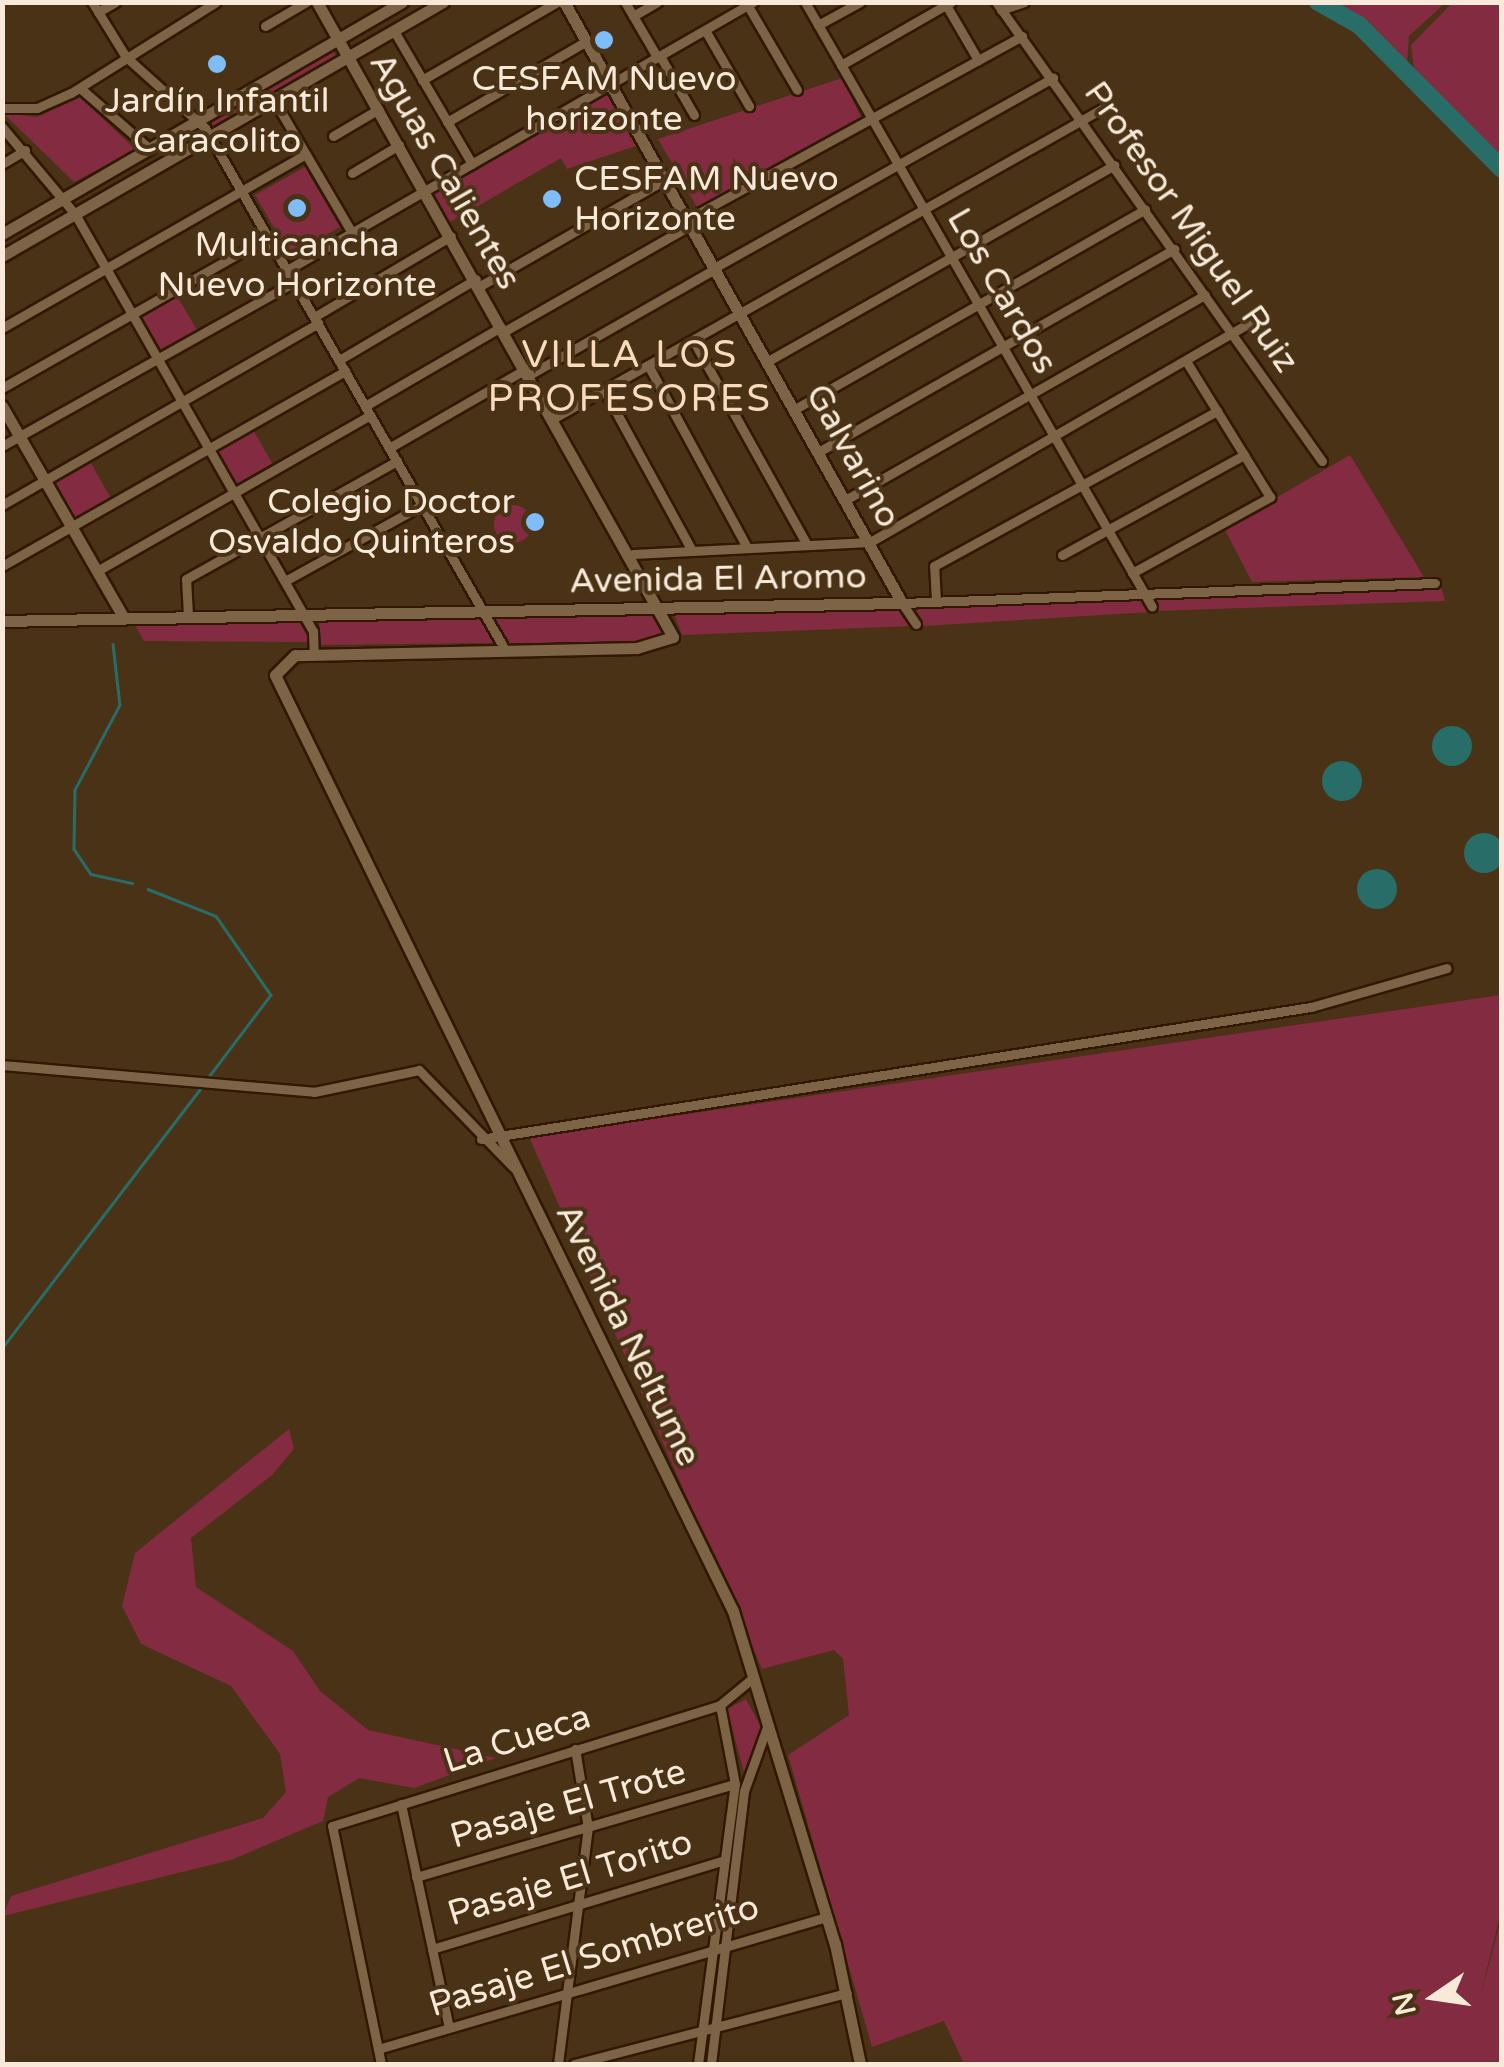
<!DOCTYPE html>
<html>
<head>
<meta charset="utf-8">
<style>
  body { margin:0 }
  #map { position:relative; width:1504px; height:2067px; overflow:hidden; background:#4a3216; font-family:"Varela Round",sans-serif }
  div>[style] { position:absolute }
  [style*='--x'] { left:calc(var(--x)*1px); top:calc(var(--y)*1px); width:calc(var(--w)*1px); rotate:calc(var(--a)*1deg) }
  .green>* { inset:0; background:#822b41 }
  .round { border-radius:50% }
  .water>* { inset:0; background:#296d68 }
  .stream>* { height:2.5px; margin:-1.25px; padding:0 1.25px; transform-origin:1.25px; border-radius:1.25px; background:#296d68 }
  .river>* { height:18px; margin:-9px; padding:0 9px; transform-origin:9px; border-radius:9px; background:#296d68 }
  .roads { filter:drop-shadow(2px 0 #301900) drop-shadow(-2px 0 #301900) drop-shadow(0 2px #301900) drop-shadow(0 -2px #301900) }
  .minor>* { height:9px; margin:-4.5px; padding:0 4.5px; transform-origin:4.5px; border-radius:4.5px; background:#7e6447 }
  .tertiary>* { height:11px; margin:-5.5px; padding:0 5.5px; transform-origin:5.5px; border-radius:5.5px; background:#7e6447 }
  .dots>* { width:28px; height:28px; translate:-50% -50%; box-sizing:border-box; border:5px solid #4a3216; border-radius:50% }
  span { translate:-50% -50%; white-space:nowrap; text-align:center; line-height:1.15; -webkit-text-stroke:8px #4a3216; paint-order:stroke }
  .poi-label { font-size:35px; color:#f8e9d9 }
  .left { translate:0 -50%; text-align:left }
  .right { translate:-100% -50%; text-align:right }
  .street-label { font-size:35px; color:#f8e9d9 }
  .neighbourhood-label { font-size:38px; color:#fadbbb; letter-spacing:2.5px }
  .frame { position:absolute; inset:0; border:5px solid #f8e9d9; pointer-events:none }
  .north { position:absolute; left:1384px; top:1947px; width:100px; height:100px; -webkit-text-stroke:8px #4a3216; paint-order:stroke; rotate:257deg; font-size:28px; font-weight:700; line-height:40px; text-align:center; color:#f8e9d9 }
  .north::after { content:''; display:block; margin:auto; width:35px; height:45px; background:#f8e9d9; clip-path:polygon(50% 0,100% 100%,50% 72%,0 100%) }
</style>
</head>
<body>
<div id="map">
  <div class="green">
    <div style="clip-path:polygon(1327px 3px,1445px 3px,1409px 36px,1407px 65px)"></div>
    <div style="clip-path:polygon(1452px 3px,1501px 3px,1501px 158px,1414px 70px,1411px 45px)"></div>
    <div style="clip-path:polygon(332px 50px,337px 57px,214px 127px,211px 121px)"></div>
    <div style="clip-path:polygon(842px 78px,862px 119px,698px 209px,658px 139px)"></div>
    <div style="clip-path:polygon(611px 84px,645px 143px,567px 169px,561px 158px,445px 225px,426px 191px)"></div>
    <div style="clip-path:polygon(80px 97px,136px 150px,74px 182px,3px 113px,37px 117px)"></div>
    <div style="clip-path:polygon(305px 167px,340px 227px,290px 255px,255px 195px)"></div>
    <div style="clip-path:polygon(174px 291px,200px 335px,158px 359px,133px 314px)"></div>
    <div style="clip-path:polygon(251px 426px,276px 470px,235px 494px,210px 450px)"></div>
    <div style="clip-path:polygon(1350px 455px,1424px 577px,1252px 582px,1224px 528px)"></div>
    <div style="clip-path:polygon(87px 456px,114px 504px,72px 527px,45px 481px)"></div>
    <div class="round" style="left:494px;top:505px;width:38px;height:38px"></div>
    <div style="clip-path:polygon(1441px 587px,1445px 601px,1158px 611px,1148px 594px)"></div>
    <div style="clip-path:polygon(1142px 595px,1152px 612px,924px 626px,912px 608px)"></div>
    <div style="clip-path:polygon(660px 607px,669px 643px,504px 648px,484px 611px)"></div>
    <div style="clip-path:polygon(900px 607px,914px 626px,682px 635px,673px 612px)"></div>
    <div style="clip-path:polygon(481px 616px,495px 643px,321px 645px,319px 618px)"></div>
    <div style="clip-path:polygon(297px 618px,311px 642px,144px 641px,133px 622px)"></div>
    <div style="clip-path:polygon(1501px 995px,1502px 1908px,1480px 1997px,1501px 1920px,1501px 2064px,964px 2064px,944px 2021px,872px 2047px,788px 1755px,849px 1715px,843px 1659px,834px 1650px,762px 1669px,529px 1137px)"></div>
    <div style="clip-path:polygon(289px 1429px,294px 1449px,272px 1475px,191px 1538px,196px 1587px,293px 1651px,320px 1691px,368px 1730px,496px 1758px,414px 1788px,359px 1778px,328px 1797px,323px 1821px,231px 1860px,3px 1916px,11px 1896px,263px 1818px,286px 1792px,280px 1754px,231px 1686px,141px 1644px,122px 1606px,135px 1553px)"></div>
    <div style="clip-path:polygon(746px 1699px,761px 1727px,744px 1772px,727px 1709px)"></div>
  </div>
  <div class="water">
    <div class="round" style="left:1432px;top:726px;width:40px;height:40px"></div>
    <div class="round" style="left:1322px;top:761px;width:40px;height:40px"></div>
    <div class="round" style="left:1464px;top:833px;width:40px;height:40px"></div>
    <div class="round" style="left:1357px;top:869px;width:40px;height:40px"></div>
  </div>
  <div class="stream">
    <div style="--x:113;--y:644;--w:61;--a:83.5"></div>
    <div style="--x:120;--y:705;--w:96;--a:117.9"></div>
    <div style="--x:75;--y:790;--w:59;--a:91"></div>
    <div style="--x:74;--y:849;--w:30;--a:56"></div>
    <div style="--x:91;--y:874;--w:42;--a:12.4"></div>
    <div style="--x:148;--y:889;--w:73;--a:21.7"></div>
    <div style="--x:216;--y:916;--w:96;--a:55.2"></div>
    <div style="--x:271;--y:995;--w:103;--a:127.1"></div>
    <div style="--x:2;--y:1348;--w:327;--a:-52.6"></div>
  </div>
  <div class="river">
    <div style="--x:1318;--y:2;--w:47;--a:29.3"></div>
    <div style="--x:1359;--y:25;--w:203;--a:45.2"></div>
  </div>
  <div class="roads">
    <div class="minor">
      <div style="--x:92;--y:2;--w:65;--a:58.3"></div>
      <div style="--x:126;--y:57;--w:106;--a:41.9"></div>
      <div style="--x:205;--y:128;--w:600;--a:60.1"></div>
      <div style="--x:625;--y:2;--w:64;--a:59.8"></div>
      <div style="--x:805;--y:2;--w:697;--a:60.16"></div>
      <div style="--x:996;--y:2;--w:563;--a:54.62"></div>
      <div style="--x:946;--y:5;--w:64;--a:59.8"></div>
      <div style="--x:748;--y:6;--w:97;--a:59.7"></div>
      <div style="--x:1001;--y:10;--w:24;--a:-19"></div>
      <div style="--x:98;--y:12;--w:20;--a:-30"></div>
      <div style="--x:633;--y:16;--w:28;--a:-30"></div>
      <div style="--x:818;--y:25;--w:48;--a:-28.7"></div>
      <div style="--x:265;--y:26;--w:48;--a:-30.3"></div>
      <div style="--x:705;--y:30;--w:88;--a:59.9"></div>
      <div style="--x:394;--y:31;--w:154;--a:59.6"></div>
      <div style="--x:660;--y:56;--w:68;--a:60"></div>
      <div style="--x:841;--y:65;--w:127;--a:-29.8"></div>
      <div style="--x:422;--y:80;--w:156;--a:-30"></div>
      <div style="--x:80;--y:88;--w:93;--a:41.1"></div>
      <div style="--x:274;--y:100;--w:154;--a:59.6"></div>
      <div style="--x:2;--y:108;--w:35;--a:0"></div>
      <div style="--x:37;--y:108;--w:37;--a:-24"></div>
      <div style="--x:71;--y:93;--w:171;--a:-32.1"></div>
      <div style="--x:447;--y:122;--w:162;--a:-30.1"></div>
      <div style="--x:2;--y:127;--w:114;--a:50"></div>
      <div style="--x:75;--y:214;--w:480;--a:60.3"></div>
      <div style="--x:313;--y:631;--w:23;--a:88"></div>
      <div style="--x:333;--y:136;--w:53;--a:-30.4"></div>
      <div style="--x:2;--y:164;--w:27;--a:-31"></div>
      <div style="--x:352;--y:173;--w:55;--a:-30.8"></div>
      <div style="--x:688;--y:219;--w:381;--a:-28.7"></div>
      <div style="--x:714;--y:268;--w:389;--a:-29.3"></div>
      <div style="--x:287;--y:270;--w:538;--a:-29.9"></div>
      <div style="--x:480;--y:286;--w:215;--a:-29.9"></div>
      <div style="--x:314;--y:317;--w:159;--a:-30.6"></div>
      <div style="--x:2;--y:328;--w:350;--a:-29.8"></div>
      <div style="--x:505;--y:331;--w:214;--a:-29.7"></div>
      <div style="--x:693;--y:340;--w:232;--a:60.9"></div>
      <div style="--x:339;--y:360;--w:159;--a:-30.6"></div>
      <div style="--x:768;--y:361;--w:398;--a:-29.5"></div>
      <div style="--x:648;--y:365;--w:207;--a:61.5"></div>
      <div style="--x:529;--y:375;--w:214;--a:-29.7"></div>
      <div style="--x:2;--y:388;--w:306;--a:-29.6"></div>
      <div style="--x:604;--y:390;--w:183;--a:61.3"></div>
      <div style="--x:365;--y:406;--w:157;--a:-30.2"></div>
      <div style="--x:795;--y:409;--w:403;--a:-29.7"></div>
      <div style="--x:554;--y:418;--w:633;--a:-29.44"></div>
      <div style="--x:2;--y:446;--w:335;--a:-29.3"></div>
      <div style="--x:389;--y:448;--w:158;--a:-30"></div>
      <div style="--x:820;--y:451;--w:408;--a:-29.7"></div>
      <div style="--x:847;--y:499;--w:412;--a:-29.7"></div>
      <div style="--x:2;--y:505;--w:365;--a:-29.9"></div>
      <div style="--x:633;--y:554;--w:237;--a:-2.9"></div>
      <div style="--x:870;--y:542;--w:444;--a:-30"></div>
      <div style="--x:1062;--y:555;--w:208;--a:-28.8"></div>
      <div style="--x:2;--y:566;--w:395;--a:-29.6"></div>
      <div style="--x:97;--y:571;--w:314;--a:-29.7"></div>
      <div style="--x:1132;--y:573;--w:158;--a:-28.8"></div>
      <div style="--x:1270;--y:497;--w:160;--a:-121.7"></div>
      <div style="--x:285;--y:581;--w:157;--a:-29"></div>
      <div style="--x:936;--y:601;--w:35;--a:-93"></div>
      <div style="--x:934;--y:566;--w:323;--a:-28.7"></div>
      <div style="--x:188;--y:616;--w:37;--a:-93"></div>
      <div style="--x:186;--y:579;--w:242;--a:-29.2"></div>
      <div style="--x:916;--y:624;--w:25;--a:-124"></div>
      <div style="--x:902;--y:603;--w:533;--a:-2.15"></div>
      <div style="--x:2;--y:1065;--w:313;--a:4.9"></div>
      <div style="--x:314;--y:1092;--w:107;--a:-11.8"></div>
      <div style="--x:419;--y:1070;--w:135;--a:45.9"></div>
      <div style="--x:481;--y:1139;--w:840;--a:-9.04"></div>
      <div style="--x:1311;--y:1007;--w:141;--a:-16"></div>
      <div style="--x:401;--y:1804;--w:228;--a:77.9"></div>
      <div style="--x:416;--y:1877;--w:332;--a:-16.3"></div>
      <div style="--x:432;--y:1949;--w:306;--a:-16.9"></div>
      <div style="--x:378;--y:2049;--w:467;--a:-16.4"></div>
      <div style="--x:381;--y:2064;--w:243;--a:-101.6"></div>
      <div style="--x:332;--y:1826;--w:406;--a:-17.3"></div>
      <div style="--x:720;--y:1705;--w:44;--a:-39.5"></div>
      <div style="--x:558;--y:2064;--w:238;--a:-82.8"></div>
      <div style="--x:588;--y:1828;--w:80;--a:-99.3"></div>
      <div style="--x:574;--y:2064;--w:282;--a:-14.6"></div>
      <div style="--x:698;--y:2064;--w:282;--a:-82.5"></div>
      <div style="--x:735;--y:1784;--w:80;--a:-100.8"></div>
      <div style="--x:711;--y:2064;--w:275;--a:-83.1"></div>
      <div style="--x:744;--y:1791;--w:68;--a:-70.2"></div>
    </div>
    <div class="tertiary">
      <div style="--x:317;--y:2;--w:728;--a:60.72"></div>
      <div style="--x:673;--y:637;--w:38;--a:163"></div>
      <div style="--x:637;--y:648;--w:342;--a:178.8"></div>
      <div style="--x:295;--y:655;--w:28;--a:135"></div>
      <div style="--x:275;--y:675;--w:1042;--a:63.93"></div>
      <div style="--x:733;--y:1611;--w:348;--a:73"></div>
      <div style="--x:835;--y:1944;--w:123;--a:78.2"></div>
      <div style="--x:2;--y:234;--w:462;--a:-30.1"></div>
      <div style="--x:2;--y:256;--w:509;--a:-29.94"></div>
      <div style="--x:2;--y:406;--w:245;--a:60.1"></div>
      <div style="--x:2;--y:621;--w:900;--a:-1.15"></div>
      <div style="--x:902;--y:603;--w:690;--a:-119.35"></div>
    </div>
  </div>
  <div class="dots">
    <div style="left:604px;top:40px;background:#7fbdfa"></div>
    <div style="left:217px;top:64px;background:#7fbdfa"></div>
    <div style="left:552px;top:199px;background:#7fbdfa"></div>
    <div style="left:297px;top:208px;background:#7fbdfa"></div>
    <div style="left:535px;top:522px;background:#7fbdfa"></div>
  </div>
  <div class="poi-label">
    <span style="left:604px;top:99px">CESFAM Nuevo<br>horizonte</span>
    <span style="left:217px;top:121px">Jardín Infantil<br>Caracolito</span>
    <span class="left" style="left:574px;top:199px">CESFAM Nuevo<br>Horizonte</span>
    <span style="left:297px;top:265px">Multicancha<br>Nuevo Horizonte</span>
    <span class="right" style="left:515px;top:522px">Colegio Doctor<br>Osvaldo Quinteros</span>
  </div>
  <div class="street-label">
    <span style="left:445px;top:171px;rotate:60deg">Aguas Calientes</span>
    <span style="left:1191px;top:227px;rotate:55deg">Profesor Miguel Ruiz</span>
    <span style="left:1002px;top:291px;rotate:60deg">Los Cardos</span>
    <span style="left:853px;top:456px;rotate:61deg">Galvarino</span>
    <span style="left:718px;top:579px;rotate:-1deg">Avenida El Aromo</span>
    <span style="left:628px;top:1335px;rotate:64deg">Avenida Neltume</span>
    <span style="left:517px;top:1739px;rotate:-18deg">La Cueca</span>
    <span style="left:568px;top:1804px;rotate:-16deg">Pasaje El Trote</span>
    <span style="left:570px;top:1878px;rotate:-17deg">Pasaje El Torito</span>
    <span style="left:594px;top:1956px;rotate:-17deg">Pasaje El Sombrerito</span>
  </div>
  <div class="neighbourhood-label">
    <span style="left:630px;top:378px">VILLA LOS<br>PROFESORES</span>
  </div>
  <div class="frame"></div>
  <div class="north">N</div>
</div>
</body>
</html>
